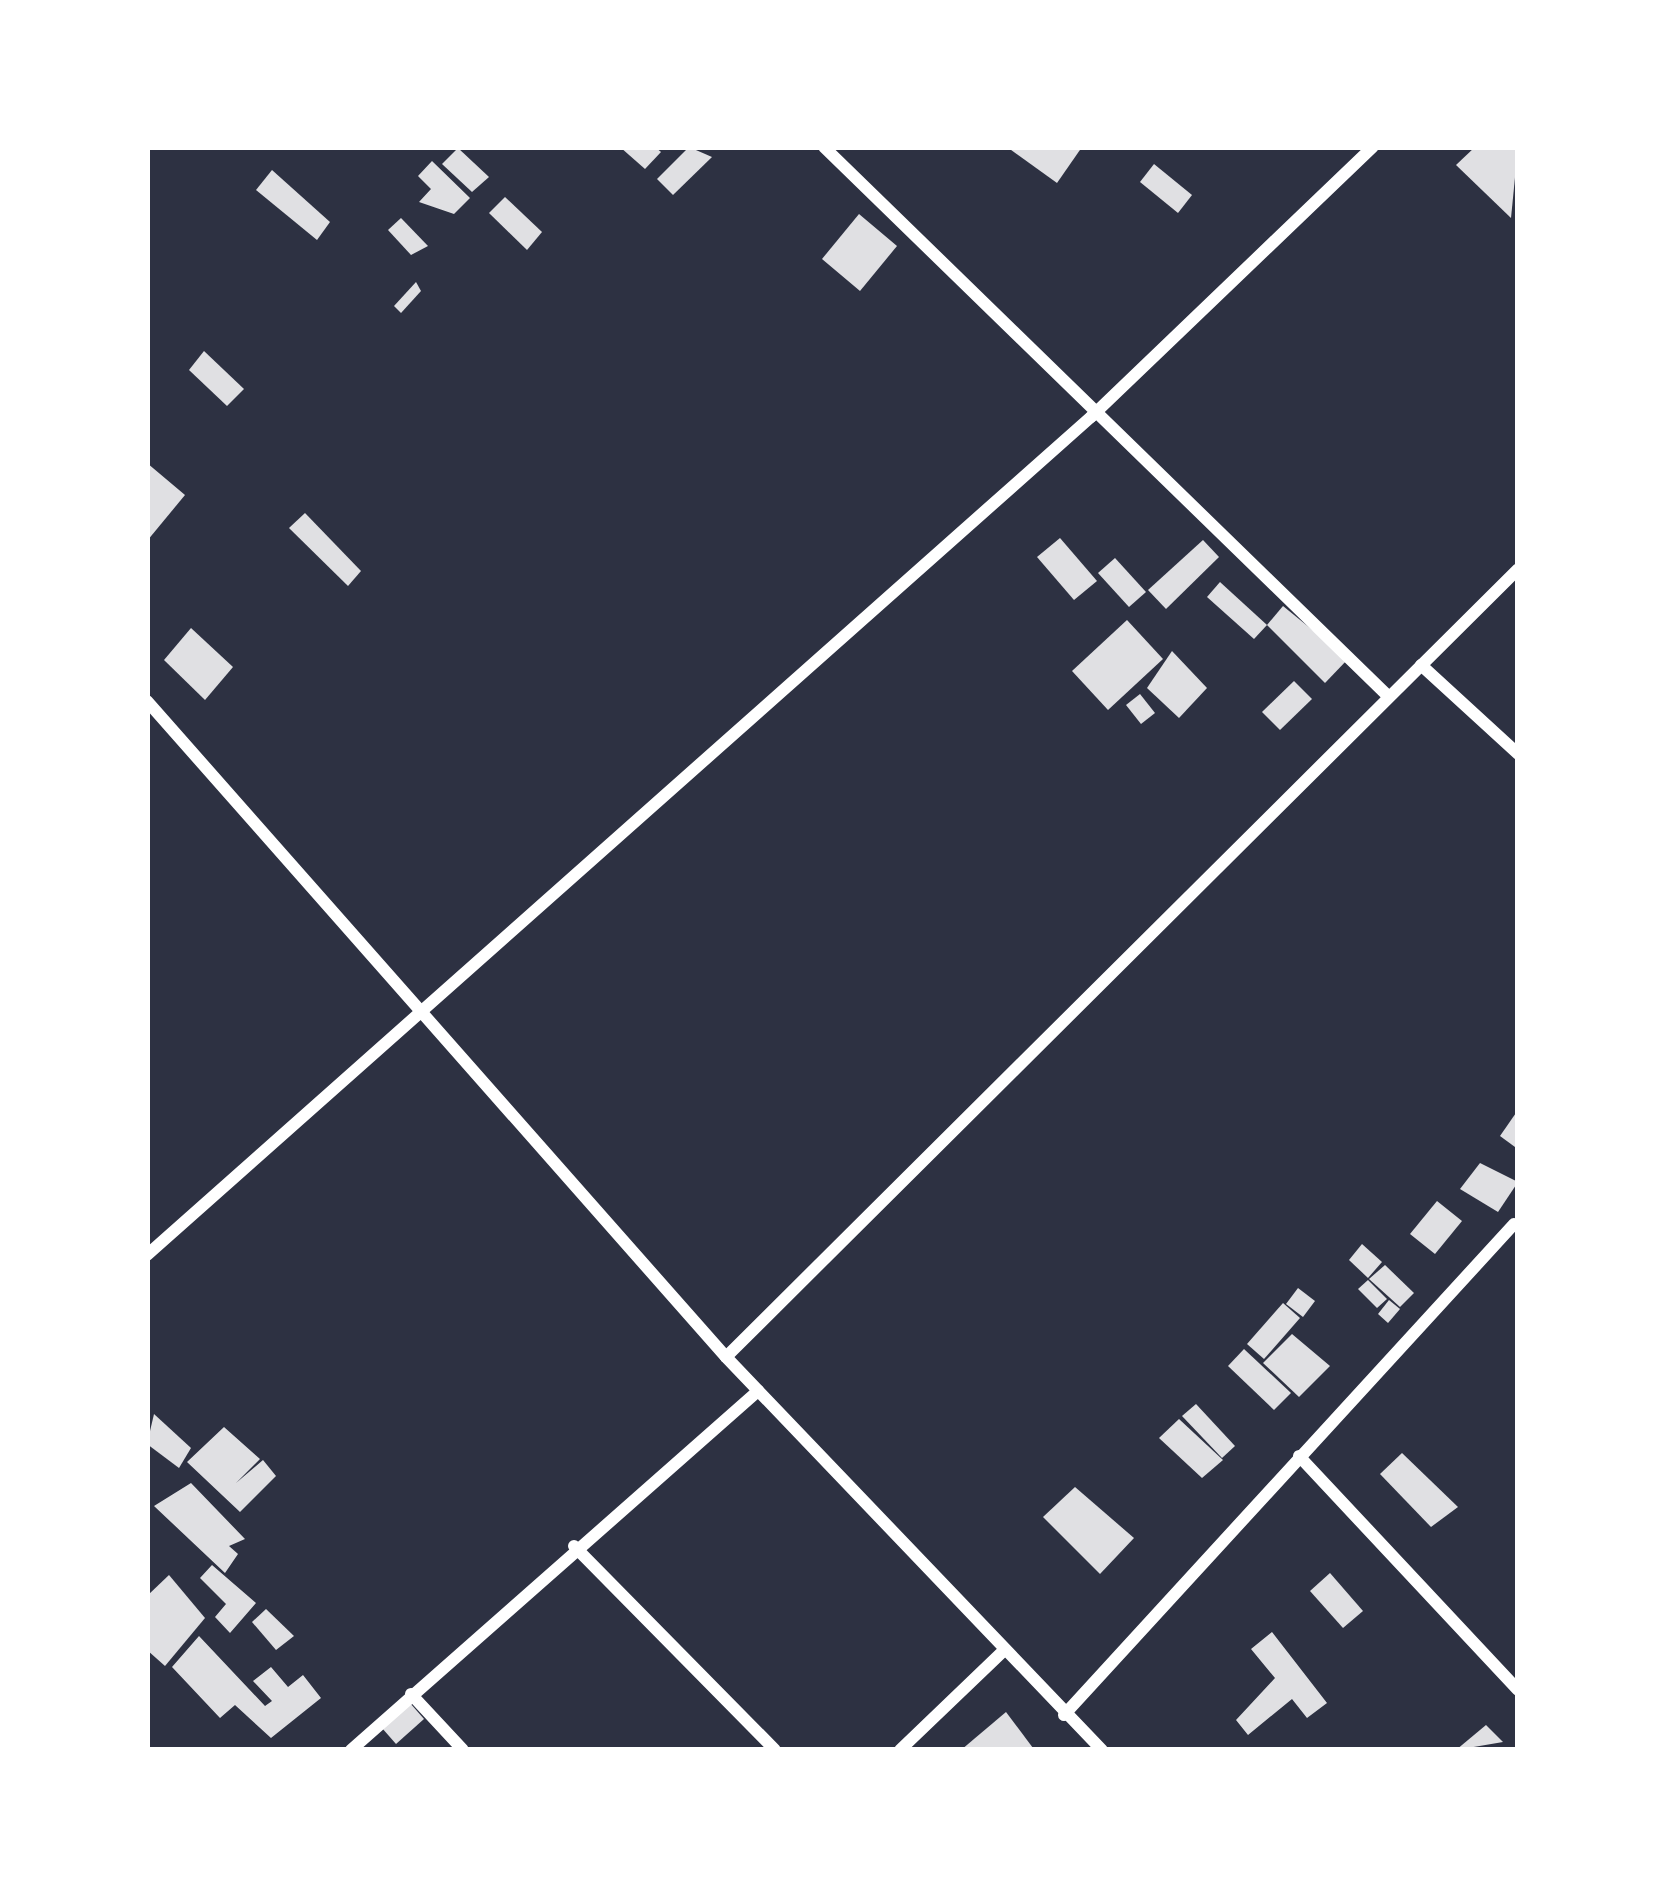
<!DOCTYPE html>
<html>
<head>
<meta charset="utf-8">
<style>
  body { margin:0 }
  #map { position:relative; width:1665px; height:1897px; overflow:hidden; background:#2d3142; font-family:"Varela Round",sans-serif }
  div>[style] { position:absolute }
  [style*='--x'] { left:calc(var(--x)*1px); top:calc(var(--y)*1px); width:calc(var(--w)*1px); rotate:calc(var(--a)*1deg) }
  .building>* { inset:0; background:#e0e0e3 }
  .minor>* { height:12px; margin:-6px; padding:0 6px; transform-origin:6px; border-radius:6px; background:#fff }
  span { translate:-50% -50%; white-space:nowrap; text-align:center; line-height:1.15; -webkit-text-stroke:10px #fff; paint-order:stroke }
  .frame { position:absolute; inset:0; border:150px solid #fff; pointer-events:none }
</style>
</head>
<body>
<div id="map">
  <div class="building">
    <div style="clip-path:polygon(620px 147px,655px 147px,661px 152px,645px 169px)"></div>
    <div style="clip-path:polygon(689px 147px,712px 157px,673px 195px,657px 179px)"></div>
    <div style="clip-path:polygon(1007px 147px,1082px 147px,1057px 183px)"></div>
    <div style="clip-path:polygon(1475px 147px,1518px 147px,1511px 218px,1456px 165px)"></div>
    <div style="clip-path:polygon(458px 148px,489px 177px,472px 192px,442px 164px)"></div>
    <div style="clip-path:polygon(432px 161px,470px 198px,454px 214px,419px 202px,431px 189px,418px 176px)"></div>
    <div style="clip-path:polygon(1154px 164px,1192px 195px,1178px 213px,1140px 182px)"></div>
    <div style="clip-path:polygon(272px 170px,330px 222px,317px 240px,256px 190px)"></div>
    <div style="clip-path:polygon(505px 197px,542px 232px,527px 250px,489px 213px)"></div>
    <div style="clip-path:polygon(859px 214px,897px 246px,860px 291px,822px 259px)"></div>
    <div style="clip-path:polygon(401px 218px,428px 246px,411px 255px,388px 230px)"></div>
    <div style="clip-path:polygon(416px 282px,421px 291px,401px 313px,394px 306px)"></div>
    <div style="clip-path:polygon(204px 351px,244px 389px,227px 406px,189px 370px)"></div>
    <div style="clip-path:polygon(147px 463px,185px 495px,147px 541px)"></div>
    <div style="clip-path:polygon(305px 513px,361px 571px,348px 586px,289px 528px)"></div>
    <div style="clip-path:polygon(1060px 538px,1097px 581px,1074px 600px,1037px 557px)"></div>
    <div style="clip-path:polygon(1203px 540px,1219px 557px,1166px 609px,1148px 590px)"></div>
    <div style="clip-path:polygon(1115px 558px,1146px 592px,1129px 607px,1098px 573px)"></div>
    <div style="clip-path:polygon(1220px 582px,1267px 625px,1254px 639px,1207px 597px)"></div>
    <div style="clip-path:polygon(1283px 606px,1348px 659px,1325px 683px,1267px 625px)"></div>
    <div style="clip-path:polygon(1127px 620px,1163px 659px,1108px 710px,1072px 671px)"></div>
    <div style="clip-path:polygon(191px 628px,233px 667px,205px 700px,164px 660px)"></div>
    <div style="clip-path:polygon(1172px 651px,1207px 688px,1179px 718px,1147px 688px)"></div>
    <div style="clip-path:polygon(1294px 681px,1312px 699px,1280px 730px,1262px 712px)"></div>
    <div style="clip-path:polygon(1140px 694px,1155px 713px,1141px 724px,1126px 705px)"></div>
    <div style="clip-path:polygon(1518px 1110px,1518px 1143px,1515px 1147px,1500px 1136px)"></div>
    <div style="clip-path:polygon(1480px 1163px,1518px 1182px,1498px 1212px,1460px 1189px)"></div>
    <div style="clip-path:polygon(1437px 1201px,1462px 1221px,1435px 1254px,1410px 1234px)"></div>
    <div style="clip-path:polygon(1362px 1244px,1382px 1262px,1368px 1278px,1349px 1260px)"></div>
    <div style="clip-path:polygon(1385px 1265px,1414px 1293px,1400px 1307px,1369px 1279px)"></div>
    <div style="clip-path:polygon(1368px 1280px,1387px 1299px,1377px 1308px,1358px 1289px)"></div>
    <div style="clip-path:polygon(1298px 1288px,1315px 1301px,1303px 1317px,1286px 1304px)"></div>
    <div style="clip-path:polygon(1389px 1300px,1400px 1309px,1388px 1323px,1378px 1314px)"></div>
    <div style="clip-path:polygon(1283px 1303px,1300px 1318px,1264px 1359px,1247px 1344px)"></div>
    <div style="clip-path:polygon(1292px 1334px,1330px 1366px,1299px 1397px,1263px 1363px)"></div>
    <div style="clip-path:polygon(1244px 1349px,1291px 1393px,1274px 1410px,1228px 1366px)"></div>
    <div style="clip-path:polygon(1196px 1404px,1235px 1446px,1222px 1458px,1182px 1416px)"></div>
    <div style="clip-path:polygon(154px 1414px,191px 1448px,179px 1468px,147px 1444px)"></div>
    <div style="clip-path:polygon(1179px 1419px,1223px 1460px,1202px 1478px,1159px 1438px)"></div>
    <div style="clip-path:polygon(224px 1427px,260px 1459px,236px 1483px,263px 1460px,276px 1476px,240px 1512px,187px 1462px)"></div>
    <div style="clip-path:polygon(1402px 1453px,1458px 1507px,1431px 1527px,1380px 1474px)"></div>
    <div style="clip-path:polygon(191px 1483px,245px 1539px,229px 1546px,238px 1554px,225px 1573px,154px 1506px)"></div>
    <div style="clip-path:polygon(1075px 1487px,1134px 1538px,1100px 1574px,1043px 1517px)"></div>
    <div style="clip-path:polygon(212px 1565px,256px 1603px,230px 1633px,215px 1617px,226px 1604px,200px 1578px)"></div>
    <div style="clip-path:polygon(1330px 1573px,1363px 1611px,1343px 1628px,1310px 1591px)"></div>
    <div style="clip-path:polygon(169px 1575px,205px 1618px,165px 1666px,147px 1650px,147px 1596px)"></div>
    <div style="clip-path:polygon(266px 1609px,294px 1636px,276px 1650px,252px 1622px)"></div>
    <div style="clip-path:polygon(1272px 1632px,1327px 1703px,1307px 1718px,1292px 1699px,1248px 1735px,1236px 1720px,1275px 1678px,1251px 1649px)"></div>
    <div style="clip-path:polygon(199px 1636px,265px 1706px,272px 1701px,253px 1681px,271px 1667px,288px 1687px,303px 1675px,321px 1698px,271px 1738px,235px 1705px,220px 1718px,172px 1667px)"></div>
    <div style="clip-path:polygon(410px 1703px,424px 1719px,396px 1744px,382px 1728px)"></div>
    <div style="clip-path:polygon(1006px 1712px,1033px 1748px,961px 1750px)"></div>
    <div style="clip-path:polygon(1486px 1725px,1503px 1742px,1456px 1750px)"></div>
  </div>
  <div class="minor">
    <div style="--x:824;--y:147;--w:788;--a:44.23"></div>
    <div style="--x:1421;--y:665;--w:132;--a:42.5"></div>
    <div style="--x:147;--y:701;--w:875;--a:48.57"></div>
    <div style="--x:726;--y:1357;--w:544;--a:46.27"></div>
    <div style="--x:147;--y:1255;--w:1262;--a:-41.6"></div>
    <div style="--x:1091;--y:417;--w:390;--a:-43.8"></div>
    <div style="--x:726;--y:1357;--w:1117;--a:-44.85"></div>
    <div style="--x:1299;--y:1456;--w:320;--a:46.9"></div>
    <div style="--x:574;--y:1546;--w:286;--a:45.4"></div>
    <div style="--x:411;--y:1694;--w:76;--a:47.1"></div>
    <div style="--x:1064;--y:1715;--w:666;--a:-47.49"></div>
    <div style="--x:351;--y:1750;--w:543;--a:-41.41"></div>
    <div style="--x:900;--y:1750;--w:140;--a:-43.8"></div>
  </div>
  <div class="frame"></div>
</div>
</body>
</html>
